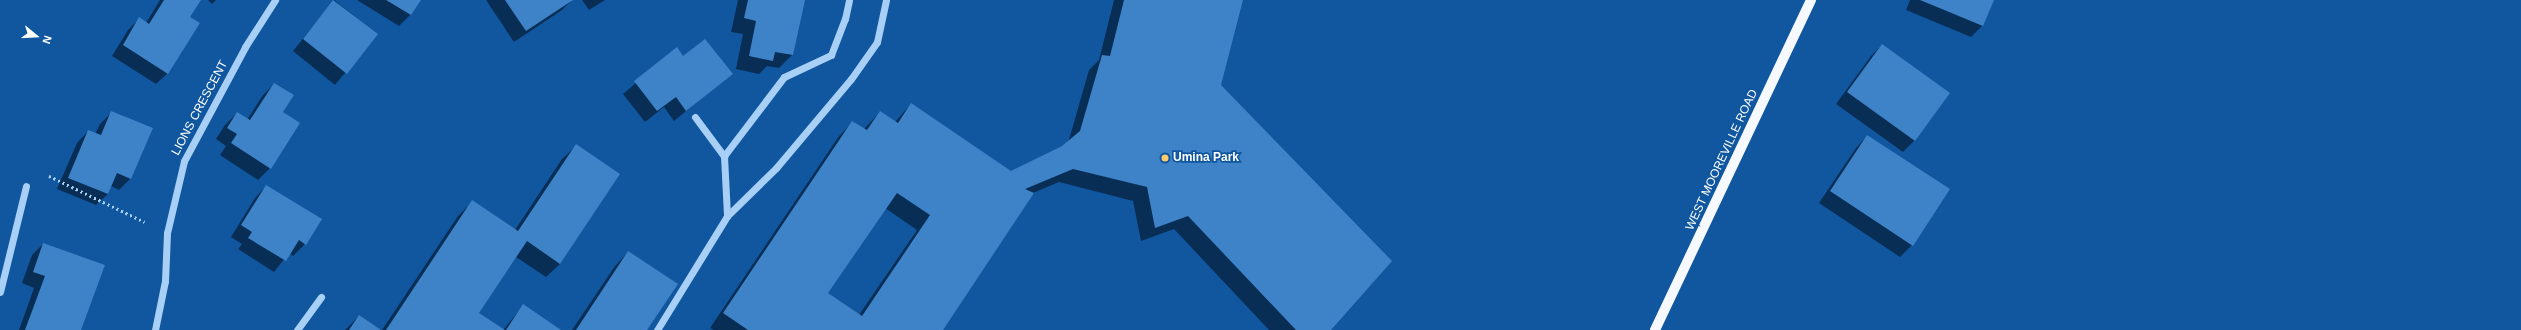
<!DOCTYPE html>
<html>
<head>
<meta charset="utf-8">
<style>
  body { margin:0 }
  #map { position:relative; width:2521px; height:330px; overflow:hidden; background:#1057a0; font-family:Helvetica,sans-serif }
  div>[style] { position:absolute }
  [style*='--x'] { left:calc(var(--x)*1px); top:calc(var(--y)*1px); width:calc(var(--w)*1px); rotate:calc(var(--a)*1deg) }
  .shadow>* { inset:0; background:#0007 }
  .building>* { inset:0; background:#3e83c8 }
  .path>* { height:2.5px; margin-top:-1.25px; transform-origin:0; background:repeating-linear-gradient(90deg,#a8cff5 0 2px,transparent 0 5px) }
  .minor>* { height:7px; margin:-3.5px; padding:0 3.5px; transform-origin:3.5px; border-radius:3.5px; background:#a8cff5 }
  .major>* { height:10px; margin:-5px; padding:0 5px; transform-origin:5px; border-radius:5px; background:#f6faff }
  .dots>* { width:11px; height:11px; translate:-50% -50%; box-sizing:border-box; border:2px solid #1057a0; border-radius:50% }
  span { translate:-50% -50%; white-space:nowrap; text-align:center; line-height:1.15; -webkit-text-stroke:3.5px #1057a0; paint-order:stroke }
  .street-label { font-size:12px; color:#fff }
  .poi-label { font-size:12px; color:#fff; font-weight:700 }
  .left { translate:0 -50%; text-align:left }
  .north { position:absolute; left:16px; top:16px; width:40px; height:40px; -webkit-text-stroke:3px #1057a0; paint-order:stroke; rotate:108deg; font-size:11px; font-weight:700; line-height:16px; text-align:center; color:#fff }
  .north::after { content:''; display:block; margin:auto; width:14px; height:18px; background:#fff; clip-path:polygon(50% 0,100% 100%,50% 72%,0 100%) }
</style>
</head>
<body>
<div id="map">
  <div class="shadow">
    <div style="clip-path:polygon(160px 0,200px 0,189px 17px,168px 73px,156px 84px,112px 56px,128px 30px,139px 19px,146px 23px)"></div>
    <div style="clip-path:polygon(208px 0,216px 0,212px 4px)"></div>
    <div style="clip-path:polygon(334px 0,377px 34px,335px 85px,293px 51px)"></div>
    <div style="clip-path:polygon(357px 0,420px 0,410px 15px,399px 26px)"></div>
    <div style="clip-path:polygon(486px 0,572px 0,562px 10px,514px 42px)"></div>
    <div style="clip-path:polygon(582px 0,605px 0,589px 10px)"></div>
    <div style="clip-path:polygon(738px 0,803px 0,792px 55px,779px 68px,767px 66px,759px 74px,736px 69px,743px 34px,731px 32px)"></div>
    <div style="clip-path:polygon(evenodd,1114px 0,1241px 0,1220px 85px,1329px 330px,1269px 330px,1174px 229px,1141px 241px,1133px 201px,1059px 182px,1033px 193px,941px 330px,714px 330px,710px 328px,839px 136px,853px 122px,864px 129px,880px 112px,895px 122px,911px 104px,1011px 172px,1068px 143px,1089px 70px,1099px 60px,1114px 0,885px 208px,917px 230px,859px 315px,827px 293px,885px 208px)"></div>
    <div style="clip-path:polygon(1910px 0,1993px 0,1982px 26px,1971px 37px,1906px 10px)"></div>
    <div style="clip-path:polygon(1882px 45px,1915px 140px,1903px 152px,1836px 104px,1871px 56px)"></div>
    <div style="clip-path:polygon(677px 48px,683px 57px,731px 74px,674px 121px,664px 107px,645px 122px,623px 94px)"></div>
    <div style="clip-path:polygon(274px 84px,282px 112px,299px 123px,270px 168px,258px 180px,220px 155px,226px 146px,216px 139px,225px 125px,237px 113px,247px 120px,263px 95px)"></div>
    <div style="clip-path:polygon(112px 112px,131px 178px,119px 190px,111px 186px,108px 194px,96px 205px,57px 189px,77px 143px,88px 131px,95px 134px,100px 124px)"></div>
    <div style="clip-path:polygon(1867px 136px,1948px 190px,1912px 245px,1900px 257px,1819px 203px,1856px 148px)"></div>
    <div style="clip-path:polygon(576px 146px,560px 264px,546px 277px,516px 257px,478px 313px,503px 330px,523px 306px,559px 330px,382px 330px,458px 216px,472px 202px,515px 230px,562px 159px)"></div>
    <div style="clip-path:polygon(266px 186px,305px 244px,293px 256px,289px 253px,274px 272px,238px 249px,242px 244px,231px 237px,255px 198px)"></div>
    <div style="clip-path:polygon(43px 244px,80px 330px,19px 330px,34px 288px,22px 283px,32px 255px)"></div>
    <div style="clip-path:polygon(628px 252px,646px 330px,572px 330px,615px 266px)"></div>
    <div style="clip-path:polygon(359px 316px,380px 330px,345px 330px)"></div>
  </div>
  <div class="building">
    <div style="clip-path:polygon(164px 0,201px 0,190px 17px,200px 23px,168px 74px,123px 45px,139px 17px,149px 24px)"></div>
    <div style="clip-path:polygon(333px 0,378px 34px,347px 74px,303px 39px)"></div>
    <div style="clip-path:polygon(386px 0,421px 0,411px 15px)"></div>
    <div style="clip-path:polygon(505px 0,573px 0,526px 31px)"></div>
    <div style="clip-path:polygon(748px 0,805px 0,793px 55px,775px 52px,773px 61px,749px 56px,756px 21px,744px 18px)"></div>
    <div style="clip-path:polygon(evenodd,1124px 0,1243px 0,1221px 85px,1392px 261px,1331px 330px,1296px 330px,1188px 216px,1155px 228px,1147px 187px,1073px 169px,1025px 189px,1034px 193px,943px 330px,748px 330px,723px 313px,852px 121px,867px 130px,880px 111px,898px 123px,911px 103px,1011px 171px,1062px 146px,1080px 131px,1102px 55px,1110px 56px,1124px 0,897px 193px,930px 215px,862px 316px,828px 293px,897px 193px)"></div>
    <div style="clip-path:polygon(1920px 0,1994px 0,1983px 26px)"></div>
    <div style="clip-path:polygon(705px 39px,733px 74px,686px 111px,676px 97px,657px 111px,634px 81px,677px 47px,683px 56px)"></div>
    <div style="clip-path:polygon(1882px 44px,1950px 93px,1915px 141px,1847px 92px)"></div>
    <div style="clip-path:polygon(274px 83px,294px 95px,283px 112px,300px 123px,271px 169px,231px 143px,237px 134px,227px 128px,237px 112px,250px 120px)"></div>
    <div style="clip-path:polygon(111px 111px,153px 128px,131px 179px,117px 173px,108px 194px,68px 178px,88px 130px,101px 135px)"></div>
    <div style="clip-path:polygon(1867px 135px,1950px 189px,1913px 246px,1830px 191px)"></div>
    <div style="clip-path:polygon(576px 144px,620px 174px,560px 264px,527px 241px,479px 313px,505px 330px,386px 330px,472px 200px,518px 231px)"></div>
    <div style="clip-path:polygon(266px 185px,322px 219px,306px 245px,299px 240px,286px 261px,248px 238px,252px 232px,241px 225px)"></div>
    <div style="clip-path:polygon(43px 243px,105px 265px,81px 330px,25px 330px,45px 276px,33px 272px)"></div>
    <div style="clip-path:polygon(628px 251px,678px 284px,647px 330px,576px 330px)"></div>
    <div style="clip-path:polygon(523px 304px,561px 330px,506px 330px)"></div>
    <div style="clip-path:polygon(359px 315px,381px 330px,349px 330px)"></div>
  </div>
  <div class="path">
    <div style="--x:49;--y:176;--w:106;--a:25.6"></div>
  </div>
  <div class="minor">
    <div style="--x:695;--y:117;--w:49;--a:53.4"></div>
    <div style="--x:724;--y:156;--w:60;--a:87.1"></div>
    <div style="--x:724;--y:156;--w:99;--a:-52.8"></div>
    <div style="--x:784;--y:77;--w:52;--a:-25.1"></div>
    <div style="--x:831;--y:55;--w:39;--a:-69"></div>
    <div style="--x:845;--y:19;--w:19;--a:-78"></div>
    <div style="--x:0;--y:292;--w:109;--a:-76.2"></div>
    <div style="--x:155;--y:330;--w:50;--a:-78.5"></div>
    <div style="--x:165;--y:281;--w:48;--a:-87.6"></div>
    <div style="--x:167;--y:233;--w:74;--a:-76.7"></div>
    <div style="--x:184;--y:161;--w:129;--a:-61.8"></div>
    <div style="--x:245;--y:47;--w:56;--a:-57.4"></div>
    <div style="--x:297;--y:330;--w:41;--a:-54"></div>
    <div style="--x:657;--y:330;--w:134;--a:-58.4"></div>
    <div style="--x:727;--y:216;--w:69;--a:-44.4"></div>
    <div style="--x:776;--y:168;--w:116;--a:-49.9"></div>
    <div style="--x:851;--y:79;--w:45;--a:-54.9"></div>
    <div style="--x:877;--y:42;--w:43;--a:-77.9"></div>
  </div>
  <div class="major">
    <div style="--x:1655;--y:330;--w:365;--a:-64.7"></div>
  </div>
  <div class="dots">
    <div style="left:1165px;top:158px;background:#ffcc6c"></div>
  </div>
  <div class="street-label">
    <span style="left:200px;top:108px;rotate:-62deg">LIONS CRESCENT</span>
    <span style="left:1722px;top:160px;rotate:-65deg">WEST MOOREVILLE ROAD</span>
  </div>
  <div class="poi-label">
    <span class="left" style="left:1173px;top:158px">Umina Park</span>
  </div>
  <div class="north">N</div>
</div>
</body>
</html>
